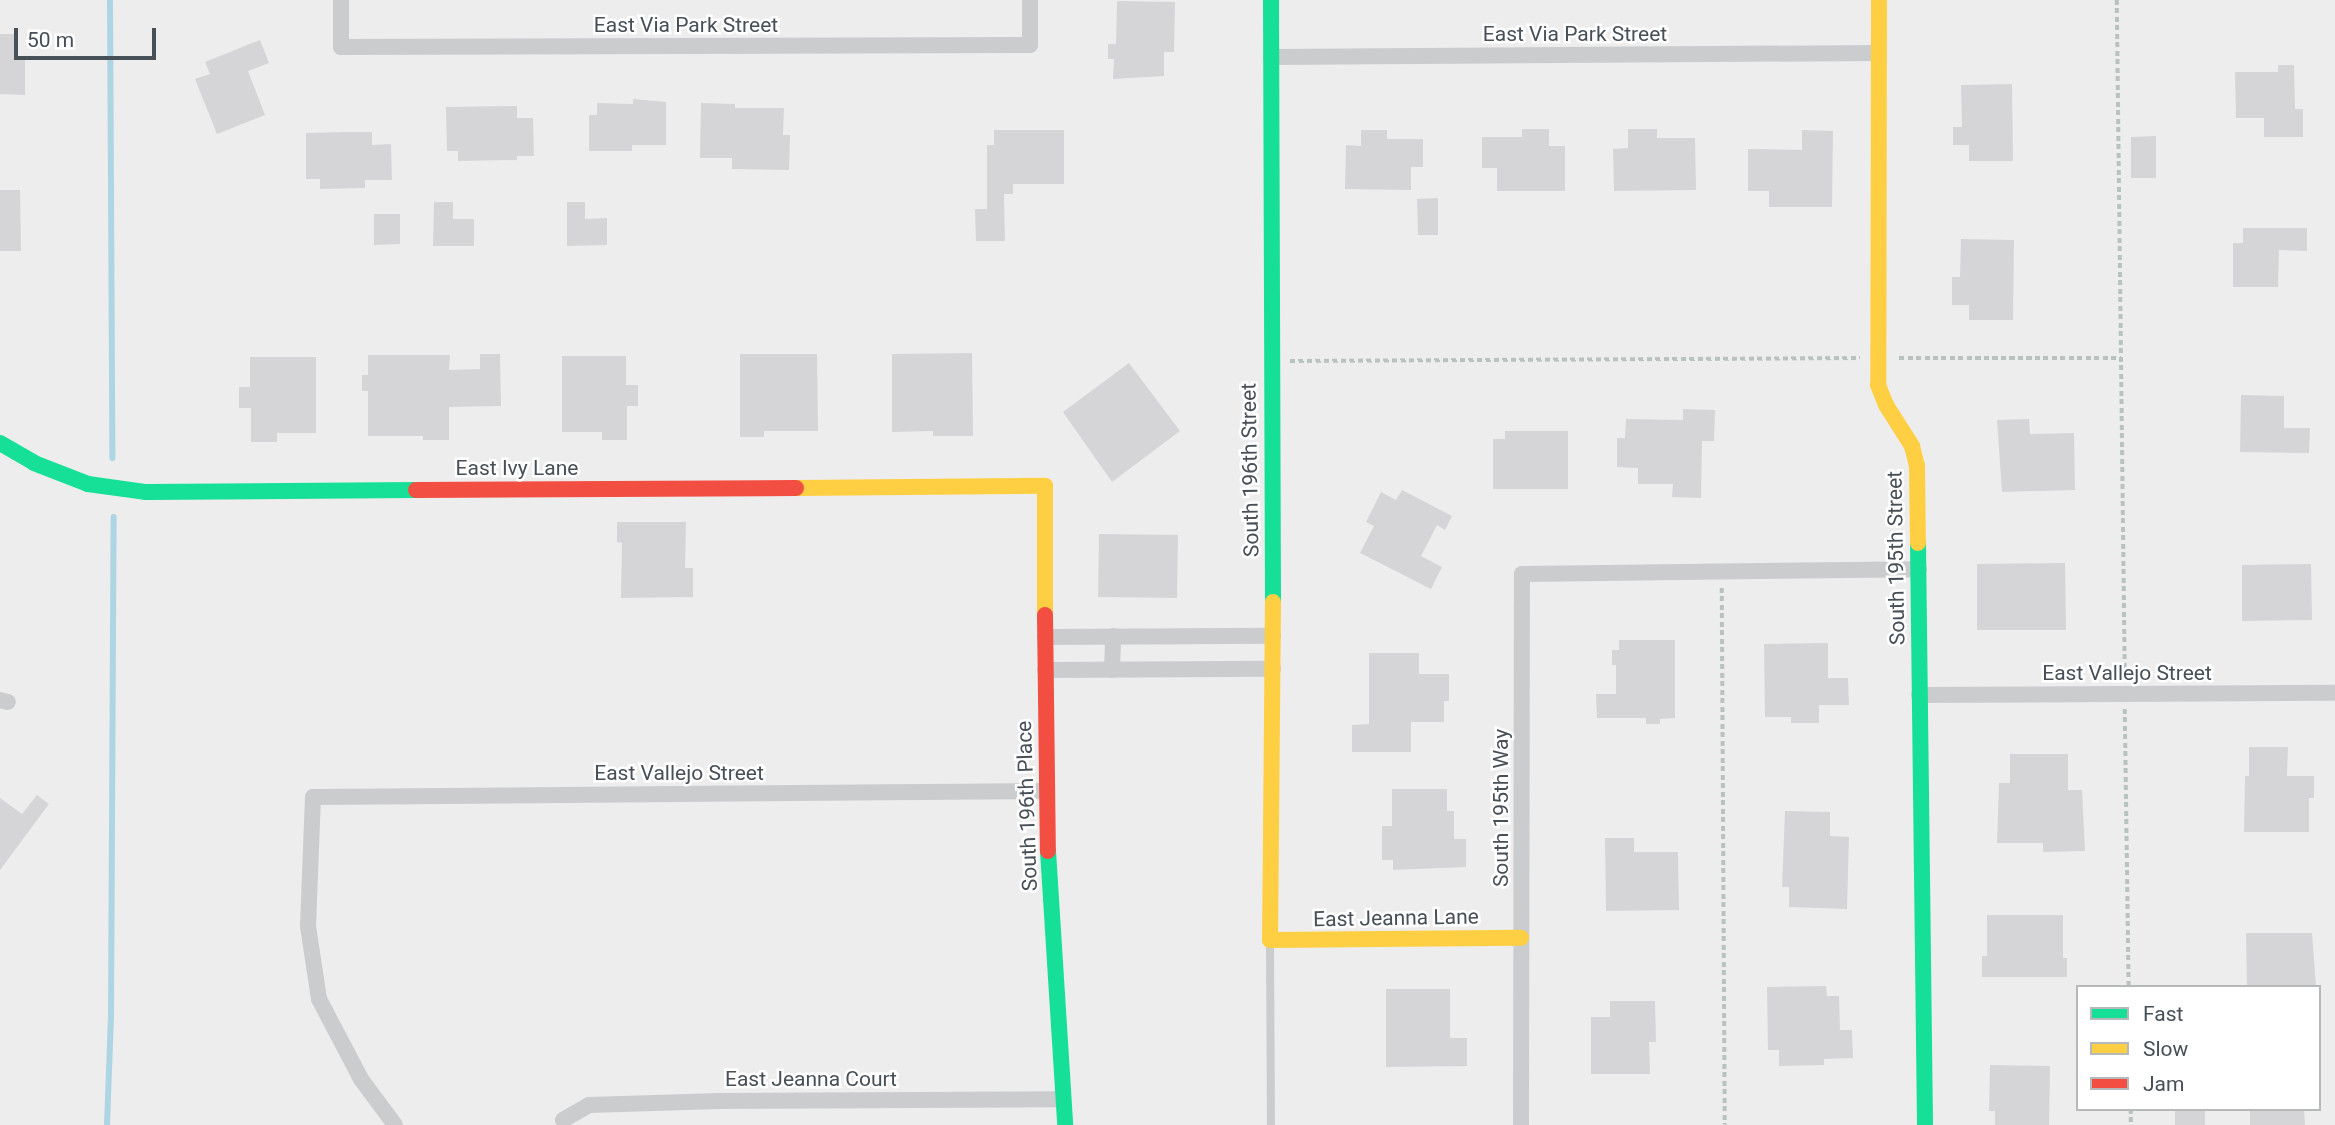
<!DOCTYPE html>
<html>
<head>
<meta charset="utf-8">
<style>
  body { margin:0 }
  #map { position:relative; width:2335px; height:1125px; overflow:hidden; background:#eeeded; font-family:Roboto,sans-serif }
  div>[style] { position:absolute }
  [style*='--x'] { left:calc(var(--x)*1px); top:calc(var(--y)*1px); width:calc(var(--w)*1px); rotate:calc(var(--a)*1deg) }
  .stream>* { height:6px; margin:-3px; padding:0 3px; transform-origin:3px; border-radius:3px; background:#aed5e4 }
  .building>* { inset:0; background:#d5d5d7 }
  .path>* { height:3.5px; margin-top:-1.75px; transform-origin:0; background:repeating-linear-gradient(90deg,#b8c2bf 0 5px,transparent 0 8.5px) }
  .lane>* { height:8px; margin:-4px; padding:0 4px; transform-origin:4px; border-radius:4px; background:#caccce }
  .street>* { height:16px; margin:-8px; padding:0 8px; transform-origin:8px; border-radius:8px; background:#caccce }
  .fast>* { height:16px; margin:-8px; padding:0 8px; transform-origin:8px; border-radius:8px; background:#16e098 }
  .slow>* { height:16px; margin:-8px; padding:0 8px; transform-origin:8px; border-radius:8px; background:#ffcf43 }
  .jam>* { height:16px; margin:-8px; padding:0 8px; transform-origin:8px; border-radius:8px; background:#f24e42 }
  span { translate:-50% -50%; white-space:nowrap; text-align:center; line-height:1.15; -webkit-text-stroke:5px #fff; paint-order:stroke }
  .street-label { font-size:21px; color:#474f57 }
  .legend { position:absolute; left:2076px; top:985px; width:245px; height:126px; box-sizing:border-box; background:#fff; border:2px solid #b5b9bc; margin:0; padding:9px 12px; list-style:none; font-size:21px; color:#474f57 }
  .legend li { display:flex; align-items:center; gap:14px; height:35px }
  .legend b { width:35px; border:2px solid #b5b9bc }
  .scale { position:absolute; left:14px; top:28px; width:142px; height:32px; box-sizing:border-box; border:4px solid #474f57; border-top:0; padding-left:9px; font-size:21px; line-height:24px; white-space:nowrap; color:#474f57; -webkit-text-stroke:5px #fff; paint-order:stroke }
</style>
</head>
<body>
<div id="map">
  <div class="stream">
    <div style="--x:110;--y:0;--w:458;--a:89.7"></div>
    <div style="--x:107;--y:1125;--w:111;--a:-87.9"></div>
    <div style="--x:111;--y:1014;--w:497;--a:-89.7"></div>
  </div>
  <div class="building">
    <div style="clip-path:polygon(1117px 1px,1175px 2px,1174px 52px,1164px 52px,1164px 76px,1113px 79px,1114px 59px,1108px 59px,1108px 44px,1116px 44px)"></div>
    <div style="clip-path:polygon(0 34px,15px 34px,15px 56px,25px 56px,25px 95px,0 94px)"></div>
    <div style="clip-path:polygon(260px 40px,269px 63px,248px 71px,265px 115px,217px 134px,195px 79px,210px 74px,205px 62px)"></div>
    <div style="clip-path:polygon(2278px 65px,2294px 65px,2295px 109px,2303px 109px,2303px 137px,2264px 137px,2264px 118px,2236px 118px,2235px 72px,2278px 72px)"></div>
    <div style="clip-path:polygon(2012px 84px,2013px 161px,1969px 161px,1969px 145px,1953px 145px,1953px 127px,1962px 127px,1961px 85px)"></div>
    <div style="clip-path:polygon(633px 99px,666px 102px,666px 145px,632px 145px,632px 151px,589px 151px,589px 115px,597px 115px,597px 103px,633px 104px)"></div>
    <div style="clip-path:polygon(701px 103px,735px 104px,735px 108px,784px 108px,783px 135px,790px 135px,789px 170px,732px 169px,732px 158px,700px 158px)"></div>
    <div style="clip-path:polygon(517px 106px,517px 118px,533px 118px,534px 156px,517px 156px,517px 160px,458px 161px,458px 151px,447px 151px,446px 107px)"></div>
    <div style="clip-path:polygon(1522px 129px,1549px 129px,1549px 146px,1565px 146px,1565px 191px,1497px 191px,1497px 168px,1482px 168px,1482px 137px,1522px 137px)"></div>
    <div style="clip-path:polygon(1628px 129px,1657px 129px,1657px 138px,1695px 138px,1696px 190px,1614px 191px,1613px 149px,1628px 148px)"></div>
    <div style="clip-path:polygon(994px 130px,1064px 130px,1064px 184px,1013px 184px,1013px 194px,1004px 194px,1005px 241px,976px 241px,975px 209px,987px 209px,987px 145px,994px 145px)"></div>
    <div style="clip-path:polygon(1361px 130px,1387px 130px,1387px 139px,1423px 139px,1423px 167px,1411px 167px,1411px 190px,1345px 189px,1346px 145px,1361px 146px)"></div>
    <div style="clip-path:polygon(1802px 130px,1833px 131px,1832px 207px,1769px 207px,1769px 191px,1748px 191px,1748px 149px,1802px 150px)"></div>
    <div style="clip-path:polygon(344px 132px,372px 132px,372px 145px,391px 144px,392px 180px,365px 180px,365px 188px,320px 189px,320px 179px,306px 179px,306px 133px)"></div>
    <div style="clip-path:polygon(2156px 136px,2156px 178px,2131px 178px,2131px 137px)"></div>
    <div style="clip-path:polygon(0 190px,20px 190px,21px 251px,0 251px)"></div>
    <div style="clip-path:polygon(1438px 198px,1438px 235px,1418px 235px,1417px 199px)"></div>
    <div style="clip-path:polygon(434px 202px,453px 202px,453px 219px,474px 219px,474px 246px,433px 246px)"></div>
    <div style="clip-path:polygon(567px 202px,585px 202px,585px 219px,607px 218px,607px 245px,567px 246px)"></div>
    <div style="clip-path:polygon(374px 214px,400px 214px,400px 244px,374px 245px)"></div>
    <div style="clip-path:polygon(2243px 228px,2307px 228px,2307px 251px,2279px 250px,2278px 287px,2233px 287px,2233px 243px,2243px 243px)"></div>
    <div style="clip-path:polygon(1961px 239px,2014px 240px,2013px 320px,1969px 320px,1969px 305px,1952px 305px,1952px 277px,1960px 277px)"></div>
    <div style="clip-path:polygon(972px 353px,973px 436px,933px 436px,933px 431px,892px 432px,892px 354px)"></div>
    <div style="clip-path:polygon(480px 354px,500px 354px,501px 406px,449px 407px,449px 440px,423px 440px,423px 436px,368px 436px,368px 391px,362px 391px,362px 375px,368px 375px,368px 355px,450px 355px,449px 370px,480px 369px)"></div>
    <div style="clip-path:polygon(740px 354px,817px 354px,818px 431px,764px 431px,764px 437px,740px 437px)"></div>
    <div style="clip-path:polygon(562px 356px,626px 356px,626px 385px,638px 385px,638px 406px,627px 406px,627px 440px,602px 440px,602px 432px,562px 432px)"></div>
    <div style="clip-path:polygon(250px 357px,316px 357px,316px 433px,277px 433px,277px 442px,251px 442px,251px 408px,239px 408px,239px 387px,250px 387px)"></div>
    <div style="clip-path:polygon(1129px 363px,1180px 431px,1112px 482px,1063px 412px)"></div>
    <div style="clip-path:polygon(2241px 395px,2284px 396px,2284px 428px,2310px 428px,2309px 453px,2240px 452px)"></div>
    <div style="clip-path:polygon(1683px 409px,1715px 410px,1714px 441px,1702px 441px,1701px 498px,1672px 497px,1673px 484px,1638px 484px,1638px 468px,1617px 467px,1617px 438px,1625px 438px,1626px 419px,1683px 420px)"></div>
    <div style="clip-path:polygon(2029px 419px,2030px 434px,2074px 433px,2075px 490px,2002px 492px,1997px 420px)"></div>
    <div style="clip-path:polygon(1505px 431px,1568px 431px,1568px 489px,1493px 489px,1493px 439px,1505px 439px)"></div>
    <div style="clip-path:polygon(1402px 490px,1452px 516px,1445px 530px,1437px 525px,1421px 556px,1442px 567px,1431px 589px,1360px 553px,1374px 526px,1366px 522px,1381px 492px,1396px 500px)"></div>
    <div style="clip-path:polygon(617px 522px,686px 522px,685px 568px,693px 568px,693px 597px,621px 598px,622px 543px,617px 542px)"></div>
    <div style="clip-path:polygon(1099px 534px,1178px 535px,1177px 598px,1098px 597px)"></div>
    <div style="clip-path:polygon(2065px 563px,2066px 630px,1977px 630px,1977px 564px)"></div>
    <div style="clip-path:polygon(2311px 564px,2312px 620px,2242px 621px,2242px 565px)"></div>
    <div style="clip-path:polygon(1619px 640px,1675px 640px,1675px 718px,1660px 719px,1660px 724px,1646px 724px,1646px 718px,1597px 718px,1596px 694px,1616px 694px,1616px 665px,1612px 665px,1612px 650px,1619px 650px)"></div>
    <div style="clip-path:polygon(1828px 643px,1828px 678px,1848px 678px,1849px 705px,1819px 705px,1819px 723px,1791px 723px,1791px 717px,1765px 717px,1764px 644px)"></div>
    <div style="clip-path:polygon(1369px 653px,1419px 653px,1419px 674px,1449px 674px,1449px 701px,1444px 701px,1444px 722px,1411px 722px,1411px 752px,1352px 752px,1352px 725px,1369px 724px)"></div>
    <div style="clip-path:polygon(2249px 747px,2288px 747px,2287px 776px,2314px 776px,2314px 798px,2309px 798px,2309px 832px,2244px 832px,2245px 776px,2249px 776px)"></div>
    <div style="clip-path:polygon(2010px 754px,2068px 754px,2068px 790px,2082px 790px,2085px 851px,2043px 852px,2043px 843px,1997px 843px,1999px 783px,2010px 783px)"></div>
    <div style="clip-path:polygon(1392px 789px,1447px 789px,1447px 811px,1454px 811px,1454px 839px,1466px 839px,1466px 867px,1393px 870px,1393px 860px,1382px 860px,1382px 826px,1392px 826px)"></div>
    <div style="clip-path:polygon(37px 795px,49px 804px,0 870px,0 798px,22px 814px)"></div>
    <div style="clip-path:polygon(1785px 811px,1830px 812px,1830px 836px,1849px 837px,1847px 909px,1789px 907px,1789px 887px,1782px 887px)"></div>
    <div style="clip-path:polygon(1605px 838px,1634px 838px,1634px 852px,1678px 852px,1679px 910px,1606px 911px)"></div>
    <div style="clip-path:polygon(1987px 915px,2063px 915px,2063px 958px,2067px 958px,2067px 977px,1982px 977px,1982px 956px,1987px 956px)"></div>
    <div style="clip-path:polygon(2246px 933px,2312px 933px,2316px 987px,2247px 987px)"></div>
    <div style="clip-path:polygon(1826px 986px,1827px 996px,1839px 996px,1840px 1030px,1852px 1030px,1853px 1058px,1824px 1059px,1824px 1065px,1779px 1066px,1779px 1050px,1768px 1050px,1767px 987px)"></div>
    <div style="clip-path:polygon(1386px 989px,1450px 989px,1450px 1038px,1467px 1038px,1467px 1066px,1386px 1067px)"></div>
    <div style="clip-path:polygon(1610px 1001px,1655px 1001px,1656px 1042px,1649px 1042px,1650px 1074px,1591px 1074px,1591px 1017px,1610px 1017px)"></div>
    <div style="clip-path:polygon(1990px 1065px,2050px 1066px,2049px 1125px,1995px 1125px,1995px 1111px,1989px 1111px)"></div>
    <div style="clip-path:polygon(2175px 1109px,2205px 1109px,2205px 1125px,2175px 1125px)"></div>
    <div style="clip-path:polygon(2250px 1109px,2304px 1109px,2305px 1125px,2250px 1125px)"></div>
  </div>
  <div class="path">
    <div style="--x:2117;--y:0;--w:677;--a:89.32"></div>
    <div style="--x:1899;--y:358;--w:222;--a:0"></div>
    <div style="--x:1290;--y:361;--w:570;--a:-0.3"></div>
    <div style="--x:1722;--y:588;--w:537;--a:89.68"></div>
    <div style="--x:2125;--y:709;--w:278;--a:89.2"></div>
    <div style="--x:2131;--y:1109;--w:16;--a:90"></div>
  </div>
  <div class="lane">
    <div style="--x:1270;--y:943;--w:182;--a:89.7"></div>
  </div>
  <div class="street">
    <div style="--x:341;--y:0;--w:47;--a:90"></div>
    <div style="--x:341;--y:47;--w:689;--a:-0.17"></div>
    <div style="--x:1030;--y:45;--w:45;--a:-90"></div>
    <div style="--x:1271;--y:57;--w:607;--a:-0.38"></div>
    <div style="--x:1045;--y:637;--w:228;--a:-0.3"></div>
    <div style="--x:1045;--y:670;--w:228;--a:-0.3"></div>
    <div style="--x:1112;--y:670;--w:34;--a:-88"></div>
    <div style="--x:1919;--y:695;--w:416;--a:-0.3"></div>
    <div style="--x:0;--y:700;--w:8;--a:14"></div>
    <div style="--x:563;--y:1120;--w:30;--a:-30"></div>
    <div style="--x:589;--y:1105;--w:130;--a:-1.8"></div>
    <div style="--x:719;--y:1101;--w:344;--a:-0.3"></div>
    <div style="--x:395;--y:1125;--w:57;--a:-126.5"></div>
    <div style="--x:361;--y:1079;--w:90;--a:-117.7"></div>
    <div style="--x:319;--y:999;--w:74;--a:-98.6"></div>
    <div style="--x:308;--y:926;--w:129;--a:-87.8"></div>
    <div style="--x:313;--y:797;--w:732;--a:-0.47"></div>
    <div style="--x:1521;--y:1125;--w:551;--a:-89.9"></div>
    <div style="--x:1522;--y:574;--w:397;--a:-0.7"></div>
  </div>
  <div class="fast">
    <div style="--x:1271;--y:0;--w:602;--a:89.81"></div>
    <div style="--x:0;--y:443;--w:39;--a:30"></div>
    <div style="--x:34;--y:463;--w:58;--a:21.3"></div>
    <div style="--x:88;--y:484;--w:59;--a:7.9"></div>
    <div style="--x:146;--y:492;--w:270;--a:-0.4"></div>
    <div style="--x:1918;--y:543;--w:582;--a:89.31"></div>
    <div style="--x:1048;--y:851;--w:275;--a:86.4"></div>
  </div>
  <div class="slow">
    <div style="--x:1879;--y:0;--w:385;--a:90.1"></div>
    <div style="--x:1878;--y:385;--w:22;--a:68"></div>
    <div style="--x:1886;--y:405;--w:49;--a:57.6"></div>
    <div style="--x:1912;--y:446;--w:21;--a:76"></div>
    <div style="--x:1917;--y:466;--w:77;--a:89.3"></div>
    <div style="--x:796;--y:488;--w:249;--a:-0.5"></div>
    <div style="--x:1045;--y:486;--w:129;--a:90"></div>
    <div style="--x:1273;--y:602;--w:338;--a:90.5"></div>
    <div style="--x:1270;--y:940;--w:251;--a:-0.5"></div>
  </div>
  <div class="jam">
    <div style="--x:416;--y:490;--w:380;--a:-0.3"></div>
    <div style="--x:1045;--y:615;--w:236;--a:89.3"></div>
  </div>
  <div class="street-label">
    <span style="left:686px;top:25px">East Via Park Street</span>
    <span style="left:1575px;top:34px">East Via Park Street</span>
    <span style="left:517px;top:468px">East Ivy Lane</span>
    <span style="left:1250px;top:470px;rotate:-91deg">South 196th Street</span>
    <span style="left:1896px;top:558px;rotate:-91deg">South 195th Street</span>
    <span style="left:2127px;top:673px">East Vallejo Street</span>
    <span style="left:679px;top:773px">East Vallejo Street</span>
    <span style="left:1027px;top:806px;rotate:-92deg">South 196th Place</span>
    <span style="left:1501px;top:808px;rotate:-90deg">South 195th Way</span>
    <span style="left:1396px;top:918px;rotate:-1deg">East Jeanna Lane</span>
    <span style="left:811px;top:1079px">East Jeanna Court</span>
  </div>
  <ul class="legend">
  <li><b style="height:9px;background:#16e098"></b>Fast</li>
  <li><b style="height:9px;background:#ffcf43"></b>Slow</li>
  <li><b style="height:9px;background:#f24e42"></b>Jam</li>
  </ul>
  <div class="scale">50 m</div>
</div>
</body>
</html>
